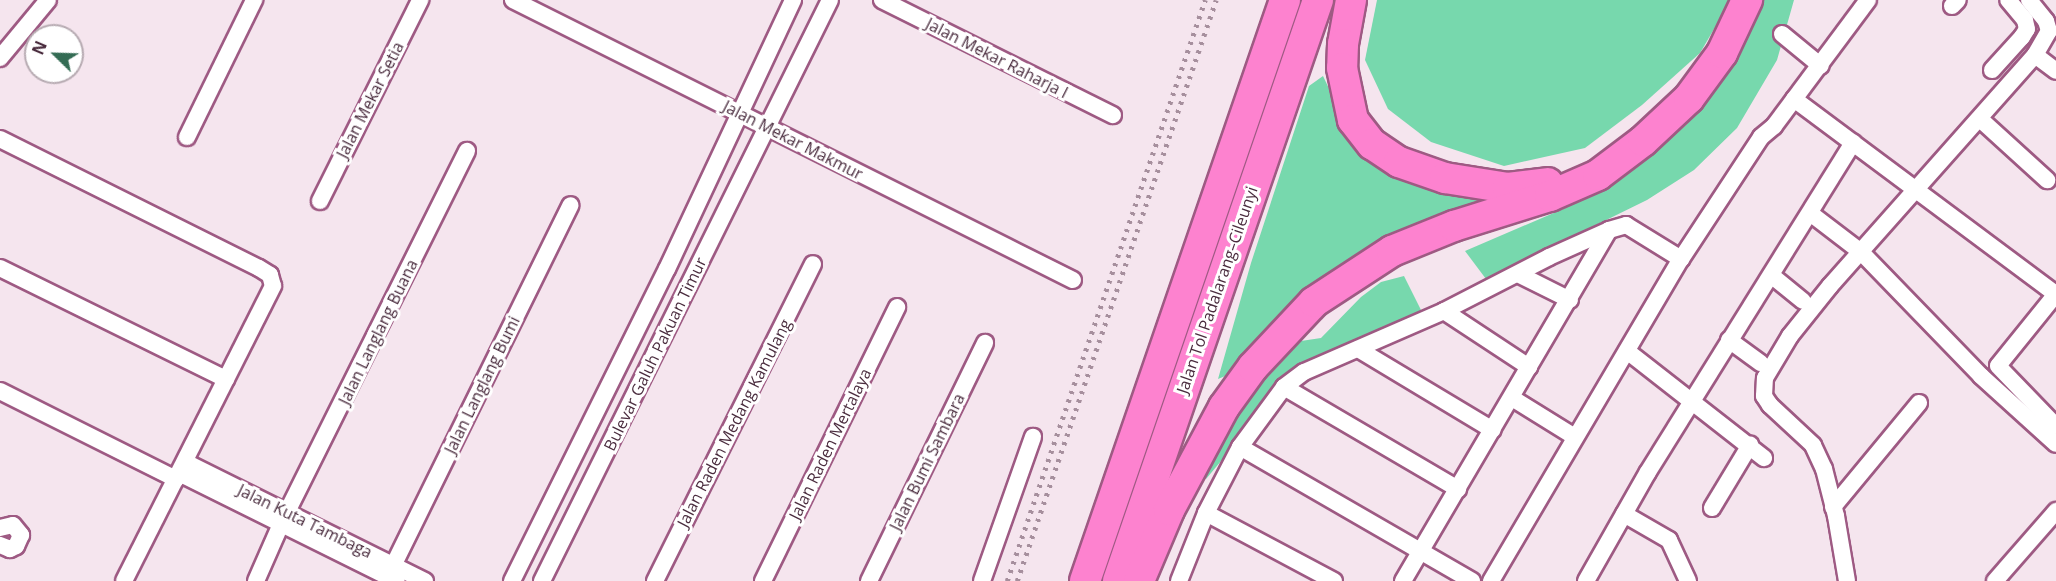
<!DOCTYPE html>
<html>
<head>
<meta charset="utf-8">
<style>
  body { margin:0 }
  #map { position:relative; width:2056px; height:581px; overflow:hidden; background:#f5e5ee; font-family:"Open Sans",sans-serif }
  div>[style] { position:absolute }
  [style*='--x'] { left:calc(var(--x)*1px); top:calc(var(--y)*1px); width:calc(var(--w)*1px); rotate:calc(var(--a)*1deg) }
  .green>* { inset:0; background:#77d8ad }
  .roads { filter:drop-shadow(2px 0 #9e5a83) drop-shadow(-2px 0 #9e5a83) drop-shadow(0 2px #9e5a83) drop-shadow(0 -2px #9e5a83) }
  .minor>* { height:16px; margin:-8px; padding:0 8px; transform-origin:8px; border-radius:8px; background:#fff }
  .motorway>* { height:30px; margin:-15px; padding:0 15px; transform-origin:15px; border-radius:15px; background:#fd82cf }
  .rail>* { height:4.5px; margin-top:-2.25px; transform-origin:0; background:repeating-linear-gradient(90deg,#a68f9d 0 3px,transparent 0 9px) }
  span { translate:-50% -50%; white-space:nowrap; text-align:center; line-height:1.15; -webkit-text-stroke:6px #fff; paint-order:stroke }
  .street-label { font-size:16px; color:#4a2c3e }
  .north { position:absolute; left:24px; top:24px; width:60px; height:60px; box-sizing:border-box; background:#fff; border:2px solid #b7abb2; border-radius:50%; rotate:293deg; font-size:16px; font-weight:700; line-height:24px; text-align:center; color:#4a2c3e }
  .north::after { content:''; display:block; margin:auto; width:21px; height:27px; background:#346c54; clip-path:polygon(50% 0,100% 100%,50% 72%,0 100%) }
</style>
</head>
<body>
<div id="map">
  <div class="green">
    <div style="clip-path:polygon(1377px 0,1731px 0,1700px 53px,1642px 105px,1585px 148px,1504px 166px,1431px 142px,1388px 109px,1365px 60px)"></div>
    <div style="clip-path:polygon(1764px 0,1794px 0,1777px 60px,1737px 128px,1694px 170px,1647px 200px,1486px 279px,1465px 251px,1563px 209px,1623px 178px,1686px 125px,1737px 61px)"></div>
    <div style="clip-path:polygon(1323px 76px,1358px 149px,1406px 182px,1489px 198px,1456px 212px,1242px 369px,1218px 379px,1251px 263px,1309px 86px)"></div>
    <div style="clip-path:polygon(1404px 276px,1422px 312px,1382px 328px,1331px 354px,1247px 430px,1206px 479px,1198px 474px,1219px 440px,1263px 382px,1301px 341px,1321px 338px,1361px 297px,1381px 282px)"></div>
  </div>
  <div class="roads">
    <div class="minor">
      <div style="--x:513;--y:0;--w:626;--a:26.57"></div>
      <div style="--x:882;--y:0;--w:258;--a:26.5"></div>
      <div style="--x:1952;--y:6;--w:8;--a:-45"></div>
      <div style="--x:1782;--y:34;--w:50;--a:39.4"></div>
      <div style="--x:2035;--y:55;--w:26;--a:37"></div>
      <div style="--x:0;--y:58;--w:75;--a:-50.4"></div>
      <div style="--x:1992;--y:70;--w:45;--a:-47.7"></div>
      <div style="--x:2022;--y:37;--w:9;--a:-58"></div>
      <div style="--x:2027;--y:29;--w:9;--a:-103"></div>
      <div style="--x:2025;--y:20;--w:26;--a:-130"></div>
      <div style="--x:1794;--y:99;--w:327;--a:36.7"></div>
      <div style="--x:2056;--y:294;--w:92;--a:128.9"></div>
      <div style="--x:1998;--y:366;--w:83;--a:46"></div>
      <div style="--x:1980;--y:119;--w:91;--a:42.3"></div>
      <div style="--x:187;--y:137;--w:153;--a:-63.9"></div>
      <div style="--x:0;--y:139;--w:289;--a:26.5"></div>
      <div style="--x:259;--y:268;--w:13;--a:32"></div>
      <div style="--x:270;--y:275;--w:11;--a:75"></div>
      <div style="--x:273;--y:286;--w:330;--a:116.8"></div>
      <div style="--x:320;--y:201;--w:225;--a:-63.5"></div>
      <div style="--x:1810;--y:213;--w:64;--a:37.4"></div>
      <div style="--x:1861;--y:252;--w:173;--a:45.9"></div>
      <div style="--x:1981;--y:376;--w:101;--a:42.2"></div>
      <div style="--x:0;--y:268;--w:252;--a:26.2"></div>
      <div style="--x:1518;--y:274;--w:58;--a:26.6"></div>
      <div style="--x:1771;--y:275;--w:41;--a:39.1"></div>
      <div style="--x:1444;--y:311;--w:102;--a:33.4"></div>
      <div style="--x:1729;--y:340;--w:39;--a:36"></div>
      <div style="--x:1358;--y:349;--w:157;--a:31"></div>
      <div style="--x:1627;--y:351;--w:174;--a:38"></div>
      <div style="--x:1284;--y:387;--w:202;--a:30.4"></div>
      <div style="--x:0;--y:391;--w:197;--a:26.6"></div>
      <div style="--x:1512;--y:398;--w:74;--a:31.8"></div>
      <div style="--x:1240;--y:447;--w:268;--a:30"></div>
      <div style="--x:185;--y:462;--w:268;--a:26.4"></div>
      <div style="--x:179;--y:473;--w:243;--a:26.4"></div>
      <div style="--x:1833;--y:507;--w:135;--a:-50.4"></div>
      <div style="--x:1712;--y:508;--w:74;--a:-58.9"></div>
      <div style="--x:1206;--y:513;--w:145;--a:28"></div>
      <div style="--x:1624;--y:514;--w:52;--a:30"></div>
      <div style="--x:1669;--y:540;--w:45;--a:65.1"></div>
      <div style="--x:0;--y:528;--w:13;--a:-13"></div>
      <div style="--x:13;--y:525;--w:13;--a:51"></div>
      <div style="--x:21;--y:535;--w:12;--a:114"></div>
      <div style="--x:16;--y:546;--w:7;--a:153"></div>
      <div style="--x:10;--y:549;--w:11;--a:-158"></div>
      <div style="--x:393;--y:566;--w:402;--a:-63.8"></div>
      <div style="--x:256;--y:581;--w:62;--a:-66.3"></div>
      <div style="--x:281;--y:524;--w:417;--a:-63.5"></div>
      <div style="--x:512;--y:581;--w:348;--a:-63.6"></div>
      <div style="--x:667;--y:269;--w:297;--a:-64.9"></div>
      <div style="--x:542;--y:581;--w:648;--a:-63.63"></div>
      <div style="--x:655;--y:581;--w:354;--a:-63.5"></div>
      <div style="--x:763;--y:581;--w:305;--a:-63.9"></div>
      <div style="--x:869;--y:581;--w:265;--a:-64"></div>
      <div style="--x:982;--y:581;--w:153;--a:-70.5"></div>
      <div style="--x:1179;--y:581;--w:73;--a:-68.3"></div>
      <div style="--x:1206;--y:513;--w:74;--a:-62.7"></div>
      <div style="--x:1240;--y:447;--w:74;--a:-53.7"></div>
      <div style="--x:1284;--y:387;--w:25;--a:-37"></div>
      <div style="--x:1304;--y:372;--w:153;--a:-23.5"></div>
      <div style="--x:1444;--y:311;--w:118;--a:-27.2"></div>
      <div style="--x:1549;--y:257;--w:66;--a:-24.2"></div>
      <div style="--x:1403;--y:581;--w:407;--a:-59.6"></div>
      <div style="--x:1609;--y:230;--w:18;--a:-16"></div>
      <div style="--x:1626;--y:225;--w:65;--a:31.7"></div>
      <div style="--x:1491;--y:581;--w:374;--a:-59.5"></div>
      <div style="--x:1681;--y:259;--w:146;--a:-56.7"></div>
      <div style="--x:1761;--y:137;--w:17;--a:-40"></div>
      <div style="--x:1774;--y:126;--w:157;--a:-53.3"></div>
      <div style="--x:1586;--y:581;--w:125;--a:-60.4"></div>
      <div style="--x:1648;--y:472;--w:388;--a:-58.1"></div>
      <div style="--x:1847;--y:581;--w:66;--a:-99.6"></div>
      <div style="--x:1836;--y:516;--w:49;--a:-104.3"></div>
      <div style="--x:1824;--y:469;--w:26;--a:-115"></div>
      <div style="--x:1813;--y:445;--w:59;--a:-137.1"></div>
      <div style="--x:1770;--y:405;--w:11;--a:-124"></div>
      <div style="--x:1764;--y:396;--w:18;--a:-87"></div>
      <div style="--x:1765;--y:378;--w:49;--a:-59.2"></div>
      <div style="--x:1790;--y:336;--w:64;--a:-51.3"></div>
      <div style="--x:1830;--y:286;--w:309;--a:-48.4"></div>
      <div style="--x:2035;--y:55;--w:28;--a:-60"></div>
      <div style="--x:2049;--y:31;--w:10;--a:-107"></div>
      <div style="--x:2046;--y:21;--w:27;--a:-129"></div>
      <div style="--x:1995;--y:581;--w:93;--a:-48.9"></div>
    </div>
    <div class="motorway">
      <div style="--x:1351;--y:0;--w:45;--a:100.3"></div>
      <div style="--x:1343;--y:44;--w:24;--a:92"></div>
      <div style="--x:1342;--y:68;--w:53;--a:78.1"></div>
      <div style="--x:1353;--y:120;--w:31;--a:52"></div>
      <div style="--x:1372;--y:144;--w:32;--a:34"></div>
      <div style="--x:1399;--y:162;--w:49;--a:19.2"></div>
      <div style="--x:1445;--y:178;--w:64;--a:9"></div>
      <div style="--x:1508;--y:188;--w:40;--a:-7.1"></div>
      <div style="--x:1085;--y:581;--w:614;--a:-71"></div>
      <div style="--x:1118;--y:581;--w:614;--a:-71"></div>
      <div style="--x:1139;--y:581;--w:77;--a:-67.1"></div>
      <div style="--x:1169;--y:510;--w:117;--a:-61.9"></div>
      <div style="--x:1224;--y:407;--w:49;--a:-54.1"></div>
      <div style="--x:1253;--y:367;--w:89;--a:-46.8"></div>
      <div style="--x:1314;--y:302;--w:93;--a:-33.2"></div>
      <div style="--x:1392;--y:251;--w:67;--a:-22"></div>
      <div style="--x:1454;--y:226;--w:101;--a:-17.4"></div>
      <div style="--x:1550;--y:196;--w:52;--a:-23.6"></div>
      <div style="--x:1598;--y:175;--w:56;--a:-37.1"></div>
      <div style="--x:1643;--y:141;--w:63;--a:-43.1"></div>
      <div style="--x:1689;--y:98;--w:56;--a:-53.7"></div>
      <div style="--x:1722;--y:53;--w:59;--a:-64.7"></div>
    </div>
  </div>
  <div class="rail">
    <div style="--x:1007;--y:581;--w:614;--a:-71.18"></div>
    <div style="--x:1017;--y:581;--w:614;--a:-71.09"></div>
  </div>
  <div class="street-label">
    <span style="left:997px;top:58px;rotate:27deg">Jalan Mekar Raharja I</span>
    <span style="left:370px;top:100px;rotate:-63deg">Jalan Mekar Setia</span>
    <span style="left:793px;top:140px;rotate:27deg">Jalan Mekar Makmur</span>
    <span style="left:1217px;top:290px;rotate:-71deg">Jalan Tol Padalarang–Cileunyi</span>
    <span style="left:378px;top:332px;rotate:-64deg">Jalan Langlang Buana</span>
    <span style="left:655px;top:354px;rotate:-64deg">Bulevar Galuh Pakuan Timur</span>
    <span style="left:482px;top:385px;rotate:-64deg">Jalan Langlang Bumi</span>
    <span style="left:734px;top:423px;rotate:-63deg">Jalan Raden Medang Kamulang</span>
    <span style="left:830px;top:444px;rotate:-64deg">Jalan Raden Mertalaya</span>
    <span style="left:927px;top:462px;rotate:-64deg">Jalan Bumi Sambara</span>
    <span style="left:305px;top:521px;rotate:26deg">Jalan Kuta Tambaga</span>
  </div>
  <div class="north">N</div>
</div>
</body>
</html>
